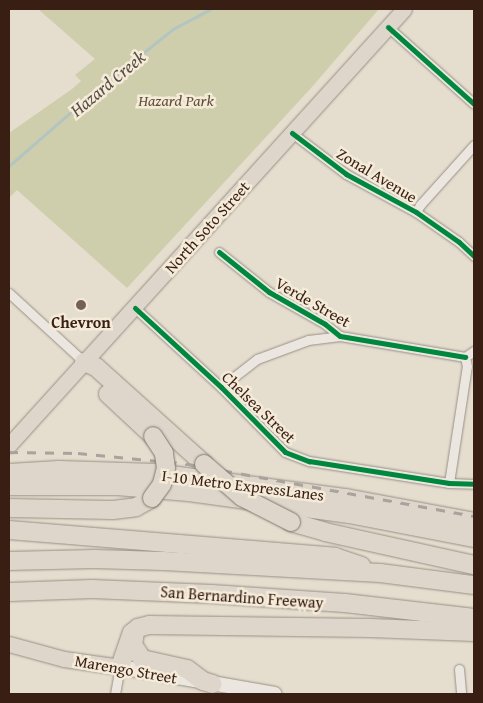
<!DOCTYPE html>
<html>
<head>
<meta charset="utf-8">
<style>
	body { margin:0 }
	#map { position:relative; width:483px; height:703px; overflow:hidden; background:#e5ddce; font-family:"Gentium Book Plus",serif }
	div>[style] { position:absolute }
	.green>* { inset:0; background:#cecead }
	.stream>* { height:2.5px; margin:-1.25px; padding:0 1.25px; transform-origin:1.25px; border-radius:1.25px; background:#b2c5c0 }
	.roads { filter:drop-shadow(0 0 1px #989086) drop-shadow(0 0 1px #989086) }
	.street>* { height:9px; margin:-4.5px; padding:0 4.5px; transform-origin:4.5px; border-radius:4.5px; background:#ebe6df }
	.secondary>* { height:14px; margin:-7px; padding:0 7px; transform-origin:7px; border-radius:7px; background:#ebe6df }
	.primary>* { height:15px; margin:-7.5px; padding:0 7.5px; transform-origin:7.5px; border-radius:7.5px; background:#ded6ca }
	.highway>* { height:18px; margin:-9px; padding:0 9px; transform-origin:9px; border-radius:9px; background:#ded6ca }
	.rail>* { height:2.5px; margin-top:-1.25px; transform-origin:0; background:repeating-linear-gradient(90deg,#aaa39d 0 9px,transparent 0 18px) }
	.bridges { filter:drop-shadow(0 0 1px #7f776e) drop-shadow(0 0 1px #7f776e) }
	.highway-bridge>* { height:18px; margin:-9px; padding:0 9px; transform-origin:9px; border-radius:9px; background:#ded6ca }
	.cycleway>* { height:5px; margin:-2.5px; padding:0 2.5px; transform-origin:2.5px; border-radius:2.5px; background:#00873e }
	.dots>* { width:14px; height:14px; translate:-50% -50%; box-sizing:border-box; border:2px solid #f5ebd9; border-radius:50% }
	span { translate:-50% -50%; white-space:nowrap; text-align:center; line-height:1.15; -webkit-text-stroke:5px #f5ebd9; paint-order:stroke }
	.park-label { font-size:16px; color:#604f39; font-style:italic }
	.street-label { font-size:16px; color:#381e13 }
	.poi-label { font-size:16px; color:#381e13; font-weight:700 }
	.water-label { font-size:18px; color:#564d45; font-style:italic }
	.frame { position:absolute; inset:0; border:10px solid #381e13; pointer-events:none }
</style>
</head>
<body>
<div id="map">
	<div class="green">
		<div style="clip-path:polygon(38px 9px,379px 9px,312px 87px,127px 288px,17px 190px,9px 198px,9px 133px,72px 89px,81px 81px,75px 75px,95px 59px)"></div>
	</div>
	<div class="stream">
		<div style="left:9px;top:166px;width:94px;rotate:-41.1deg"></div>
		<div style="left:80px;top:104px;width:119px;rotate:-38.9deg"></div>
		<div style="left:173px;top:29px;width:43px;rotate:-27.8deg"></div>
	</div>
	<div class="roads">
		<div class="street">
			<div style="left:388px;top:27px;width:115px;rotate:41.8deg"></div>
			<div style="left:292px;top:133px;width:68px;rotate:37.2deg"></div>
			<div style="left:346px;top:174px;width:80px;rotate:28.5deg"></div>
			<div style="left:416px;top:212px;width:52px;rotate:34.9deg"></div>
			<div style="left:459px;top:242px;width:21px;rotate:43deg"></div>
			<div style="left:416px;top:212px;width:8px;rotate:-60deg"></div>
			<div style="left:420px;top:205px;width:81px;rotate:-48deg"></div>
			<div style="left:219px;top:252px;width:64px;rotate:38.7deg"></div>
			<div style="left:269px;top:292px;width:64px;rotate:29.7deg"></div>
			<div style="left:325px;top:324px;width:19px;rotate:39deg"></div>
			<div style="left:340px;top:336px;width:127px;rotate:9.5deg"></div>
			<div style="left:9px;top:293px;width:102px;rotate:42.6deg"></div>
			<div style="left:135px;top:308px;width:117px;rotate:42.6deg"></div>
			<div style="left:221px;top:387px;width:91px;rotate:45.4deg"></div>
			<div style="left:285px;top:452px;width:26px;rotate:21deg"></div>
			<div style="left:309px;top:461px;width:142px;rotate:8.9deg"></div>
			<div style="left:449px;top:483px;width:25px;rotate:2deg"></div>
			<div style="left:221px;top:387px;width:46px;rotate:-37.9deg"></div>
			<div style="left:257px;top:359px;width:54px;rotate:-20.4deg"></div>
			<div style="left:308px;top:340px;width:32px;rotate:-7deg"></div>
			<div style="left:449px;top:483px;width:118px;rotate:-81.3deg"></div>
			<div style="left:467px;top:366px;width:9px;rotate:-103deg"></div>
			<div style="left:465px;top:357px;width:11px;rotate:-34deg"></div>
			<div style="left:459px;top:669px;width:25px;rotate:85deg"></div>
			<div style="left:115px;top:694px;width:27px;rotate:-80deg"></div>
		</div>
		<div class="secondary">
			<div style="left:120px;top:667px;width:157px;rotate:9.9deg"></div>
		</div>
		<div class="primary">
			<div style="left:9px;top:445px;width:588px;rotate:-47.82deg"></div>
			<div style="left:9px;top:644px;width:57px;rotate:15.3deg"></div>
			<div style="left:64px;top:659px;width:57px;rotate:8.1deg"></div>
		</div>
		<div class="highway">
			<div style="left:84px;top:362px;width:13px;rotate:23deg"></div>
			<div style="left:96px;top:367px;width:145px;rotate:41.9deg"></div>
			<div style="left:108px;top:394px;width:62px;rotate:43deg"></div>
			<div style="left:9px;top:473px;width:50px;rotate:-3.4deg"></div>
			<div style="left:59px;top:470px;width:97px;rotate:1.8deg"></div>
			<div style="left:156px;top:473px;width:192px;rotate:7.5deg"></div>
			<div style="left:346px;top:498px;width:130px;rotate:10.6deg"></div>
			<div style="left:9px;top:486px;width:108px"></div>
			<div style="left:117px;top:486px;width:72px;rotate:4.8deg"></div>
			<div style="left:189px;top:492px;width:162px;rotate:7.8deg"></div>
			<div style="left:349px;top:514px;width:127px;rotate:10.9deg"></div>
			<div style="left:9px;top:508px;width:104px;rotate:1.1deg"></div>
			<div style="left:113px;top:510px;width:23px;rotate:-7deg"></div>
			<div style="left:136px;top:507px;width:18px;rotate:-29deg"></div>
			<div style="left:291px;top:522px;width:35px;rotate:16deg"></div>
			<div style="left:325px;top:532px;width:153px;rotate:12.5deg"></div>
			<div style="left:9px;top:530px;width:327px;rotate:4.7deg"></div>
			<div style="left:335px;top:557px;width:28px;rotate:19deg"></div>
			<div style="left:9px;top:561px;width:85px;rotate:-1.3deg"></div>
			<div style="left:94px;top:559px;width:70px;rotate:1.6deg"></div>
			<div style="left:164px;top:561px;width:216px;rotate:3.2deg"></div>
			<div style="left:380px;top:573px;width:95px;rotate:7.3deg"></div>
			<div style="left:9px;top:592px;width:83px;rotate:-2.1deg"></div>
			<div style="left:92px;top:589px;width:120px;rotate:2.4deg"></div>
			<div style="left:212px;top:594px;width:133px;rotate:3.9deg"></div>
			<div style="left:345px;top:603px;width:130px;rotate:6.6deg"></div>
			<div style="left:135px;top:632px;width:13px;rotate:99deg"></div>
			<div style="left:133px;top:645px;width:17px;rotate:57deg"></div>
			<div style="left:142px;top:659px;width:46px;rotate:12.5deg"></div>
			<div style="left:187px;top:669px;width:20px;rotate:37deg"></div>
			<div style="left:203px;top:681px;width:10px;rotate:17deg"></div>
			<div style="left:120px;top:667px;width:36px;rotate:-71deg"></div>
			<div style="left:132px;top:633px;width:8px;rotate:-40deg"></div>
			<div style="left:138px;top:628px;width:11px;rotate:-15deg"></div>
			<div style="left:149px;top:625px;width:221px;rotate:0.8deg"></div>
			<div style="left:370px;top:628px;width:104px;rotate:2.2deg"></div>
		</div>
	</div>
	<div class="rail">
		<div style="left:9px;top:452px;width:69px;rotate:0.8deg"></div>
		<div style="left:78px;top:453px;width:111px;rotate:5.7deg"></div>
		<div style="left:188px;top:464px;width:291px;rotate:10.3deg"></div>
	</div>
	<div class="bridges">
		<div class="highway-bridge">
			<div style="left:204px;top:464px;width:50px;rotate:41deg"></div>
			<div style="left:242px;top:497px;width:55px;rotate:27deg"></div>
			<div style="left:152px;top:498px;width:17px;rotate:-54deg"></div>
			<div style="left:162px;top:484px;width:16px;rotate:-76deg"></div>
			<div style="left:166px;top:468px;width:15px;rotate:-98deg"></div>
			<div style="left:164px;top:453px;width:20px;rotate:-123deg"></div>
		</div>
	</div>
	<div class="cycleway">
		<div style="left:388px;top:27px;width:115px;rotate:41.8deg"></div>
		<div style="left:292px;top:133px;width:68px;rotate:37.2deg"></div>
		<div style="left:346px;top:174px;width:80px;rotate:28.5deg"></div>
		<div style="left:416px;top:212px;width:52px;rotate:34.9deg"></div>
		<div style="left:459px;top:242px;width:21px;rotate:43deg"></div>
		<div style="left:219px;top:252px;width:64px;rotate:38.7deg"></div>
		<div style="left:269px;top:292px;width:64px;rotate:29.7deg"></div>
		<div style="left:325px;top:324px;width:19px;rotate:39deg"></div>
		<div style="left:340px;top:336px;width:127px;rotate:9.5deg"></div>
		<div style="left:135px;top:308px;width:117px;rotate:42.6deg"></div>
		<div style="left:221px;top:387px;width:91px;rotate:45.4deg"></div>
		<div style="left:285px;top:452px;width:26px;rotate:21deg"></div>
		<div style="left:309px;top:461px;width:142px;rotate:8.9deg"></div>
		<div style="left:449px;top:483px;width:25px;rotate:2deg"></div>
	</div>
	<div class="dots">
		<div style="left:81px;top:305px;background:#756154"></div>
	</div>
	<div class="park-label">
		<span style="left:176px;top:100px">Hazard Park</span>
	</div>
	<div class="street-label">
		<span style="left:377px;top:175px;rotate:31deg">Zonal Avenue</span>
		<span style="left:207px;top:227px;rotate:-48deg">North Soto Street</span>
		<span style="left:313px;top:302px;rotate:30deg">Verde Street</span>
		<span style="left:259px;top:407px;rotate:44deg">Chelsea Street</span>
		<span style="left:243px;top:485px;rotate:7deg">I-10 Metro ExpressLanes</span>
		<span style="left:242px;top:597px;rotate:4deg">San Bernardino Freeway</span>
		<span style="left:126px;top:669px;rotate:10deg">Marengo Street</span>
	</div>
	<div class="poi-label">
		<span style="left:81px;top:322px">Chevron</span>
	</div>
	<div class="water-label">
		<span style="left:108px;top:84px;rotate:-40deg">Hazard Creek</span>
	</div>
	<div class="frame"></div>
</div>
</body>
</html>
